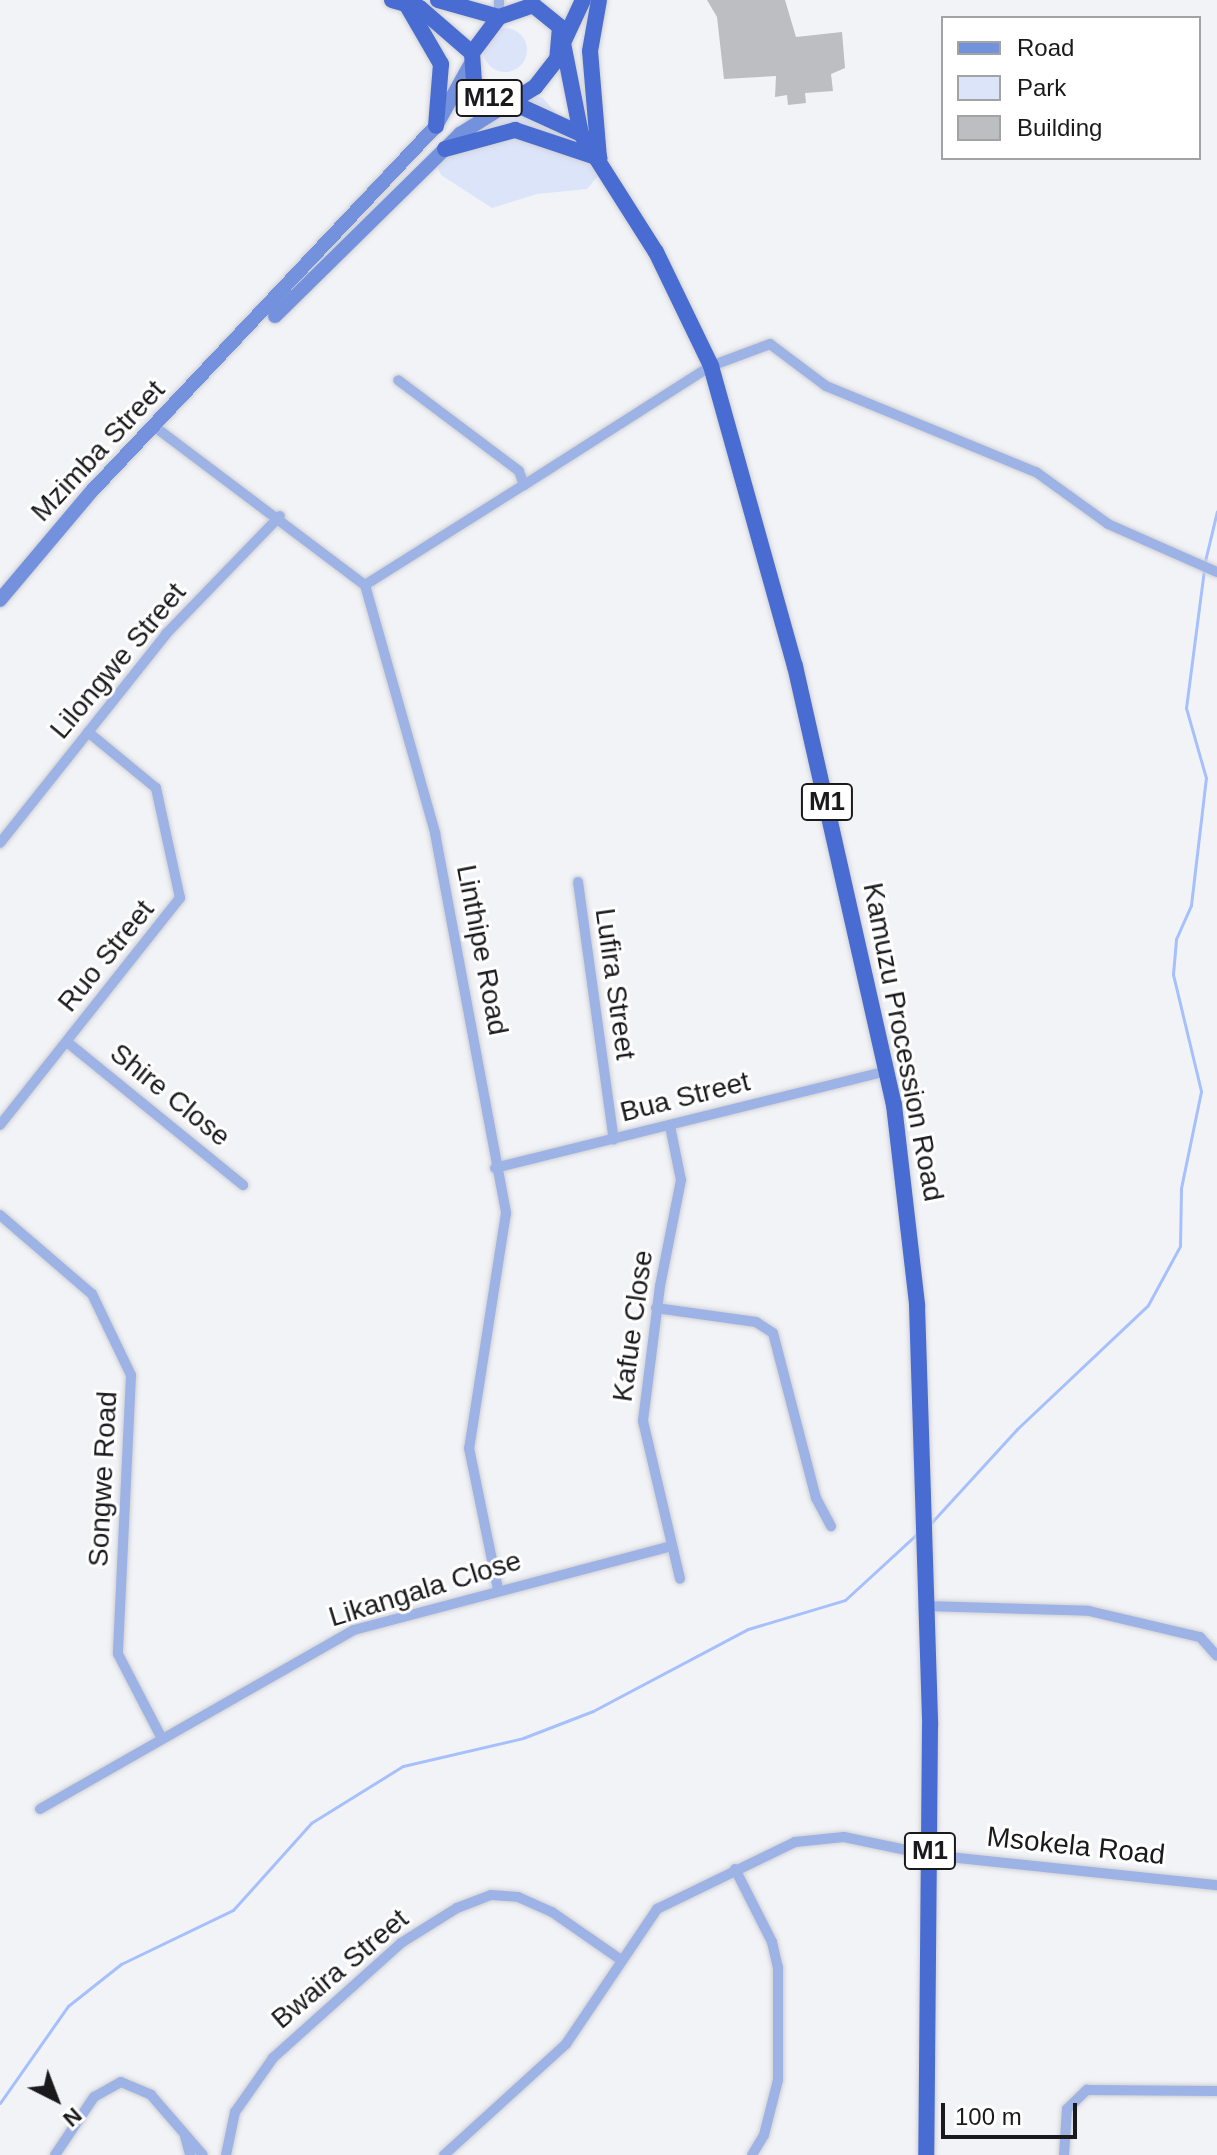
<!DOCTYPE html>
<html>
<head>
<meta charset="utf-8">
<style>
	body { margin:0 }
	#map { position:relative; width:1217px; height:2155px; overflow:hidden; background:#f2f3f7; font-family:Arial,sans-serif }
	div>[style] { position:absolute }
	.green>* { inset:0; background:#dbe4f9 }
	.round { border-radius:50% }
	.stream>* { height:3px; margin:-1.5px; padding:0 1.5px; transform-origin:1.5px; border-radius:1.5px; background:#a6c0fd }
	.building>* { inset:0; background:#bcbec1 }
	.roads { filter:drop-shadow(0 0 2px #cfd0d4) drop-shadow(0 0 2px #cfd0d4) }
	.minor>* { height:10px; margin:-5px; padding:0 5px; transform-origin:5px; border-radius:5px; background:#9db3e6 }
	.secondary>* { height:14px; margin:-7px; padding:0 7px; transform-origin:7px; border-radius:7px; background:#7391dd }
	.trunk>* { height:16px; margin:-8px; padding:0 8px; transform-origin:8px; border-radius:8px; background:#496cd2 }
	span { translate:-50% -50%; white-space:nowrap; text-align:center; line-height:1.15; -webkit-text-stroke:6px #fff; paint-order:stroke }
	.shield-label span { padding:2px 6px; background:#fff; border:2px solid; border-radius:6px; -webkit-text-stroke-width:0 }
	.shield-label { font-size:26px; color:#1a1a1c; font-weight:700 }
	.street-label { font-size:28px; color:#1a1a1c }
	.legend { position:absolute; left:941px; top:16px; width:260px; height:144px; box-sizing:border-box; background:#fff; border:2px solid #a3a3a4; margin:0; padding:10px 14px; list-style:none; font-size:24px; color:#1a1a1c }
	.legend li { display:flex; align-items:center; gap:16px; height:40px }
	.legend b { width:40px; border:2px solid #a3a3a4 }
	.north { position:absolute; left:16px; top:2059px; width:80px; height:80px; -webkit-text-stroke:6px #fff; paint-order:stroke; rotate:138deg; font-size:22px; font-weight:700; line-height:32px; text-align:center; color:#1a1a1c }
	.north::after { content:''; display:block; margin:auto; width:28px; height:36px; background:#1a1a1c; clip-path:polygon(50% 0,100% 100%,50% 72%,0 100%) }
	.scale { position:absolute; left:941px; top:2103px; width:136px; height:36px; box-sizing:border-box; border:4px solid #1a1a1c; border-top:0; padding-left:10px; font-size:24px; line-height:28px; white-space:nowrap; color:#1a1a1c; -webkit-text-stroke:6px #fff; paint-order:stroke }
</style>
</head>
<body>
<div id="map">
	<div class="green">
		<div class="round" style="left:483px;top:28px;width:44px;height:44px"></div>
		<div style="clip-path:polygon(515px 91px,543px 98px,570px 129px,598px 176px,587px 189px,537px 194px,492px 208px,441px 175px,432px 157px,451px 134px,490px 98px)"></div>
	</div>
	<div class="stream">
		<div style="left:1205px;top:561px;width:51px;rotate:-76.5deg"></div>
		<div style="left:931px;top:1523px;width:127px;rotate:-47.5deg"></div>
		<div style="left:1017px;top:1429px;width:180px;rotate:-43.4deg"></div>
		<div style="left:1148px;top:1305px;width:67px;rotate:-61.5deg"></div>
		<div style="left:1180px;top:1246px;width:58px;rotate:-89deg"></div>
		<div style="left:1181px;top:1188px;width:99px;rotate:-78.3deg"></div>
		<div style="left:1201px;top:1091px;width:120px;rotate:-103.5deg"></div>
		<div style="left:1173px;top:974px;width:35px;rotate:-85deg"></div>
		<div style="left:1176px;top:939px;width:37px;rotate:-66deg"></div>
		<div style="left:1191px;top:905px;width:128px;rotate:-83.3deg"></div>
		<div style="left:1206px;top:778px;width:73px;rotate:-105.9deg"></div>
		<div style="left:1186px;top:708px;width:139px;rotate:-82.6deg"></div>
		<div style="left:0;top:2103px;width:118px;rotate:-55deg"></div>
		<div style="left:68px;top:2006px;width:68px;rotate:-38.4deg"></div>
		<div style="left:121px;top:1964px;width:124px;rotate:-25.7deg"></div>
		<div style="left:233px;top:1910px;width:117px;rotate:-48.1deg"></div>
		<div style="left:311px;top:1823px;width:108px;rotate:-31.8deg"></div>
		<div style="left:403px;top:1766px;width:123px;rotate:-13.1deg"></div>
		<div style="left:523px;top:1738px;width:75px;rotate:-21.1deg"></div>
		<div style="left:593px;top:1711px;width:175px;rotate:-27.9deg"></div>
		<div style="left:748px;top:1629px;width:101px;rotate:-16.6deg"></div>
		<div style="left:845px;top:1600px;width:100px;rotate:-42.6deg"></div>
	</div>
	<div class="building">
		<div style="clip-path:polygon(707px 0,785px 0,796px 37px,842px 32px,845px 68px,831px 74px,833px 91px,805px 93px,806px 103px,788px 105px,787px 95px,775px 97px,776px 76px,724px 79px,717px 17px)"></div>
	</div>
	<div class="roads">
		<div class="minor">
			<div style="left:499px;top:17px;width:17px;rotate:-90deg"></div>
			<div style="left:155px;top:427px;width:263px;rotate:37deg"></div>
			<div style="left:365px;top:585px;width:258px;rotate:74.2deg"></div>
			<div style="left:435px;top:833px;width:387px;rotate:79.4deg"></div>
			<div style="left:506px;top:1213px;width:238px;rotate:98.9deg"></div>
			<div style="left:469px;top:1448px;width:144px;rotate:78.4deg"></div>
			<div style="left:524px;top:485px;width:222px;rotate:-32.5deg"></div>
			<div style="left:711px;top:366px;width:63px;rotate:-20.4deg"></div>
			<div style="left:770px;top:344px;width:70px;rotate:36.9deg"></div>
			<div style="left:826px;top:386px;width:227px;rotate:22.3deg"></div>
			<div style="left:1036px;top:472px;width:89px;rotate:35.8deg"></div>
			<div style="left:1108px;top:524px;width:119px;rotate:23.8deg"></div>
			<div style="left:365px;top:585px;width:188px;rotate:-32.2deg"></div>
			<div style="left:524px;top:485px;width:15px;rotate:-110deg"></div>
			<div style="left:519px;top:471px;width:151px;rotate:-143.1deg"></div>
			<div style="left:0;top:843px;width:267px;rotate:-51.5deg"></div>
			<div style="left:166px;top:634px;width:164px;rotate:-46deg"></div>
			<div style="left:578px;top:882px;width:260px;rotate:82.1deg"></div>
			<div style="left:67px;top:1042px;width:227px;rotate:39.1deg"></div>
			<div style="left:0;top:1125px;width:290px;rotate:-51.6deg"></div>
			<div style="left:180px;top:898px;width:113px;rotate:-102.3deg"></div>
			<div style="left:156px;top:788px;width:88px;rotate:-140.5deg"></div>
			<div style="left:670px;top:1126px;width:55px;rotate:78.5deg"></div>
			<div style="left:681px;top:1180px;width:108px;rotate:101.2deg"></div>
			<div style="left:660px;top:1286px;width:136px;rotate:97.2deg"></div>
			<div style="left:643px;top:1421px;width:162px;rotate:76.8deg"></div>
			<div style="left:495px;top:1168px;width:403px;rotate:-13.9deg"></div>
			<div style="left:0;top:1215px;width:121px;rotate:40.7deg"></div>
			<div style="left:92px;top:1294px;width:90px;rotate:64.3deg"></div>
			<div style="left:131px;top:1375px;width:279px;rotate:92.7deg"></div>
			<div style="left:118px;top:1654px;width:93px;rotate:62.6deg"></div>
			<div style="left:656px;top:1308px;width:101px;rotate:8deg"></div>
			<div style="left:756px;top:1322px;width:20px;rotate:33deg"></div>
			<div style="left:773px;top:1333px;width:171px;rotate:75.4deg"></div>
			<div style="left:816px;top:1498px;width:32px;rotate:62deg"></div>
			<div style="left:925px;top:1606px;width:164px;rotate:1.7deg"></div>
			<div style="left:1089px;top:1611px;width:114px;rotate:13.2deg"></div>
			<div style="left:1200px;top:1637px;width:25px;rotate:48deg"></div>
			<div style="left:40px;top:1809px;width:361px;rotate:-29.7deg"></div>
			<div style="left:354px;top:1630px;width:329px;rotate:-14.8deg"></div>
			<div style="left:735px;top:1869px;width:82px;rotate:63.1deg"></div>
			<div style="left:772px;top:1942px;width:26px;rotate:77deg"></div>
			<div style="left:778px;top:1967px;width:113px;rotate:90deg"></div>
			<div style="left:778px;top:2080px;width:57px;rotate:104.3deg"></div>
			<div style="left:764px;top:2135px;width:23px;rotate:121deg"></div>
			<div style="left:185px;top:2136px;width:20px;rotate:75deg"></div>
			<div style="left:55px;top:2155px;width:70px;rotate:-56.1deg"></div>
			<div style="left:94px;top:2097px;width:31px;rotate:-29deg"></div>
			<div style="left:121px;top:2082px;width:33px;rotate:23deg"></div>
			<div style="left:151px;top:2095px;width:79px;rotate:49.1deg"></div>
			<div style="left:226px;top:2155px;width:44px;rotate:-78.2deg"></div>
			<div style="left:235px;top:2112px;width:66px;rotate:-54.9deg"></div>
			<div style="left:273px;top:2058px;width:172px;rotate:-41.9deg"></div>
			<div style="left:401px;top:1943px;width:66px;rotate:-32deg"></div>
			<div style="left:457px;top:1908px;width:36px;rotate:-21deg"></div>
			<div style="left:491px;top:1895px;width:27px;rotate:4deg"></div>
			<div style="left:518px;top:1897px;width:37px;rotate:24deg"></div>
			<div style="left:552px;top:1912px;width:84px;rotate:34.8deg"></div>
			<div style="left:444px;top:2155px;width:165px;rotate:-42.3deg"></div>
			<div style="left:566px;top:2044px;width:163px;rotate:-56deg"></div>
			<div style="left:657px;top:1909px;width:153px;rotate:-25.9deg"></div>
			<div style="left:795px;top:1842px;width:49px;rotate:-5.8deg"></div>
			<div style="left:844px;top:1837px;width:88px;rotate:11.8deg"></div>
			<div style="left:930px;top:1855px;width:289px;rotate:6deg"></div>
			<div style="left:1064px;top:2155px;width:46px;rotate:-86.3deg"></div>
			<div style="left:1067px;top:2109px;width:28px;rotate:-44deg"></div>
			<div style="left:1087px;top:2090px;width:130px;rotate:0.4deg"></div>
		</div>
		<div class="secondary">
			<div style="left:275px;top:316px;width:260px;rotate:-44.5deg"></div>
			<div style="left:460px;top:134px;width:60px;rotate:-32.1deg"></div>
			<div style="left:0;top:600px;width:141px;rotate:-49.9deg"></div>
			<div style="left:91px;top:492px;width:503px;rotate:-46.69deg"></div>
			<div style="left:436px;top:126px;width:70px;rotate:-60.9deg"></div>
		</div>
		<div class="trunk">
			<div style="left:392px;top:0;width:29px;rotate:16deg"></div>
			<div style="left:420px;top:8px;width:69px;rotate:40.9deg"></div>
			<div style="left:438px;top:0;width:63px;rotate:15.6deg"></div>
			<div style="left:405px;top:2px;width:72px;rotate:59.9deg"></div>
			<div style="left:441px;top:64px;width:62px;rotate:94.6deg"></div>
			<div style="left:533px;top:5px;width:35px;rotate:39deg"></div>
			<div style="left:560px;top:27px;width:32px;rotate:95deg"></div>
			<div style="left:557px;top:59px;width:36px;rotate:128deg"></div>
			<div style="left:535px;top:87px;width:28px;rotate:148deg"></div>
			<div style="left:511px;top:102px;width:24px;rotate:-171deg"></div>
			<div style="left:487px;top:98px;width:21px;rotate:-129deg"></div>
			<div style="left:474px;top:82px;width:29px;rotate:-94deg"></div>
			<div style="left:472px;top:53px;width:45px;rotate:-53.1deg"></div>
			<div style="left:499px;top:17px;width:36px;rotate:-19deg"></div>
			<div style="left:511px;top:102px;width:77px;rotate:24.6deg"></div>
			<div style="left:581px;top:134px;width:140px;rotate:57.6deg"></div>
			<div style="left:656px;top:252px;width:127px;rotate:64.2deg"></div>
			<div style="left:711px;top:366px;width:312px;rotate:74.4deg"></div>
			<div style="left:795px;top:666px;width:450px;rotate:77.3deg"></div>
			<div style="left:894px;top:1105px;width:201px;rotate:83.4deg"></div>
			<div style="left:917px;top:1305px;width:421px;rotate:88.2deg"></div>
			<div style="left:930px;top:1726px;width:429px;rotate:90.5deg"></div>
			<div style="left:581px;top:134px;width:93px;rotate:-101.2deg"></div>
			<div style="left:563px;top:43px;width:47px;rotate:-65.1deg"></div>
			<div style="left:445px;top:149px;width:73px;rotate:-15.2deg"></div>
			<div style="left:515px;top:130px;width:89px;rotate:18.4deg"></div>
			<div style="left:599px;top:158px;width:107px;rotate:-94.8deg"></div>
			<div style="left:590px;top:51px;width:52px;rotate:-80deg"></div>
		</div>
	</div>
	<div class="shield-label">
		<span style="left:489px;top:98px">M12</span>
		<span style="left:827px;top:802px">M1</span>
		<span style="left:930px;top:1851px">M1</span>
	</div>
	<div class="street-label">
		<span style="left:98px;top:451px;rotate:-47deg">Mzimba Street</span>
		<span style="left:118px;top:661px;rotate:-50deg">Lilongwe Street</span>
		<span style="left:482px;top:950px;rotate:79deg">Linthipe Road</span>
		<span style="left:106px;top:956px;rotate:-51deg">Ruo Street</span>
		<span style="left:615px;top:984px;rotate:82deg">Lufira Street</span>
		<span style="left:903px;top:1042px;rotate:79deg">Kamuzu Procession Road</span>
		<span style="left:170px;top:1095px;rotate:39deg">Shire Close</span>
		<span style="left:685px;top:1097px;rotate:-14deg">Bua Street</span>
		<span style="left:633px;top:1326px;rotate:-82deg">Kafue Close</span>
		<span style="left:103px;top:1479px;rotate:-87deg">Songwe Road</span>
		<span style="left:425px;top:1589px;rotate:-17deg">Likangala Close</span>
		<span style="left:1076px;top:1846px;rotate:6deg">Msokela Road</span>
		<span style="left:340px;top:1969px;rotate:-40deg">Bwaira Street</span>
	</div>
	<ul class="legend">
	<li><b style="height:10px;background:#7391dd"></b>Road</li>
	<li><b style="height:22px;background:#dbe4f9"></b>Park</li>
	<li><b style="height:22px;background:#bcbec1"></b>Building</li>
	</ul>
	<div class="north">N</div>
	<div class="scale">100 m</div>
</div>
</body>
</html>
